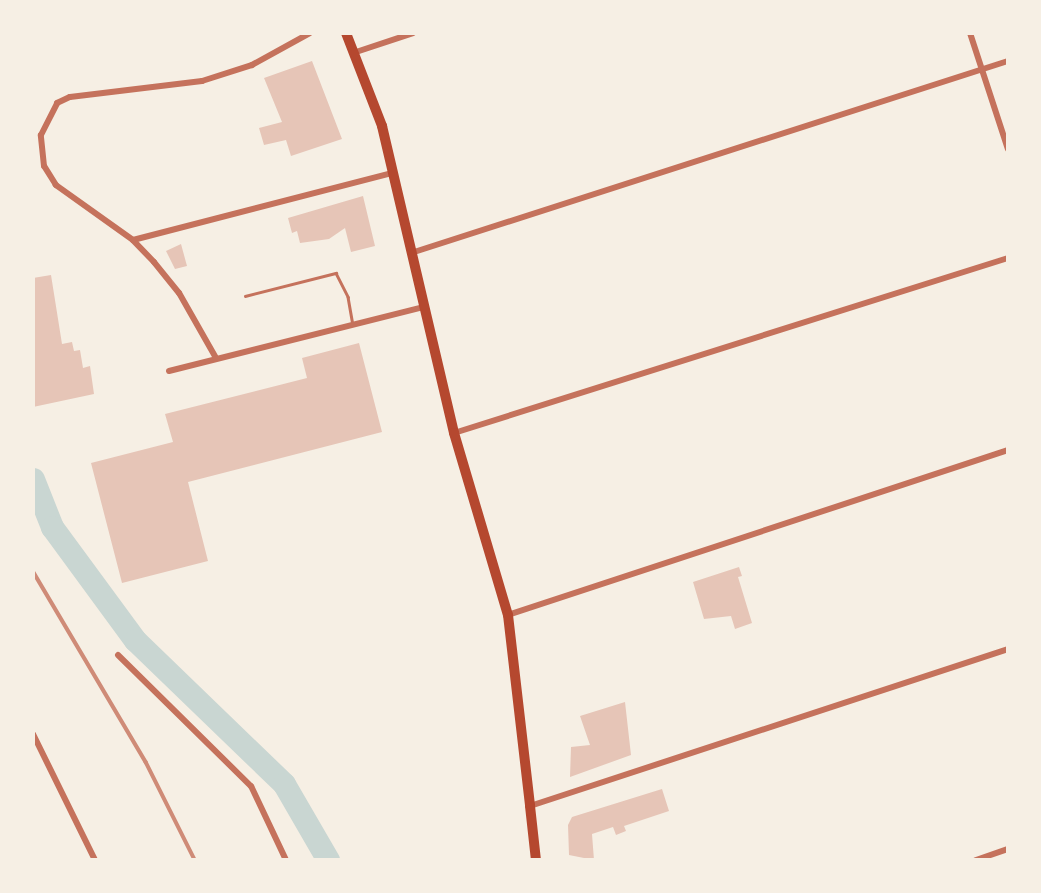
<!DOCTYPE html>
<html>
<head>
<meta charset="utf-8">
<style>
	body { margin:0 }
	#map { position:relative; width:1041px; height:893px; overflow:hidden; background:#f6efe4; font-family:Inter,sans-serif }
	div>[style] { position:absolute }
	.river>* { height:23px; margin:-11.5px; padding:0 11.5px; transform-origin:11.5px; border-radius:11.5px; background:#c9d6d2 }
	.building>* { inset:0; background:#e6c5b7 }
	.service>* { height:2.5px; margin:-1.25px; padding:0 1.25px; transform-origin:1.25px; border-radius:1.25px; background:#c5725c }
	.minor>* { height:6px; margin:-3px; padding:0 3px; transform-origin:3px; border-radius:3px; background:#c5725c }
	.primary>* { height:10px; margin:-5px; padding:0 5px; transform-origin:5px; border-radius:5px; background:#b5482f }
	.trunk>* { height:10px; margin:-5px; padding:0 5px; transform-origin:5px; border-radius:5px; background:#b5482f }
	.rail>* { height:3.5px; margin:-1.75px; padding:0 1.75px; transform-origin:1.75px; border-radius:1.75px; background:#cf8b77 }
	span { translate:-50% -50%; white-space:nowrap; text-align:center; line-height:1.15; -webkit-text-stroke:6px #f6efe4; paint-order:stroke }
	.frame { position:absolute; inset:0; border:35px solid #f6efe4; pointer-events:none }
</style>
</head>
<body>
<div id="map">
	<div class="river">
		<div style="left:33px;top:479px;width:52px;rotate:68.4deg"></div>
		<div style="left:52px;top:527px;width:140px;rotate:53.7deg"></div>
		<div style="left:135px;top:640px;width:207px;rotate:44deg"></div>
		<div style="left:284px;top:784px;width:88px;rotate:59.9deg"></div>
	</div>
	<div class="building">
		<div style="clip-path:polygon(312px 61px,342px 139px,291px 156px,286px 140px,264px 145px,259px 128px,282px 122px,264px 78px)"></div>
		<div style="clip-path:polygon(363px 196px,375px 246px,351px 252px,345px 228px,329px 239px,300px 243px,297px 231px,292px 233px,288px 218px)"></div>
		<div style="clip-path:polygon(181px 244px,187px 266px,175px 269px,166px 251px)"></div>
		<div style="clip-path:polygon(51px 275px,62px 344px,72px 342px,74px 351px,80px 350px,83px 368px,90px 366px,94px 394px,33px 407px,33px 278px)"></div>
		<div style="clip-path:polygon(359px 343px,382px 432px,188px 482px,208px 561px,122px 583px,91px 463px,173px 442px,165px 414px,307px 378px,302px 358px)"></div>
		<div style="clip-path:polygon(739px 567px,742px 576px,738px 577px,752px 623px,735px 629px,731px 616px,704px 619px,693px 582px)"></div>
		<div style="clip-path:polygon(625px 702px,631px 755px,570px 777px,571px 747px,590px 745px,580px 716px)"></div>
		<div style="clip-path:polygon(662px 789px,669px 811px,624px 826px,626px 831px,616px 835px,613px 827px,592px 834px,594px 860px,569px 855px,568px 825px,572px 817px)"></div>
	</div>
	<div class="service">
		<div style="left:245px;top:296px;width:94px;rotate:-14.2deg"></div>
		<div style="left:336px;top:273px;width:27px;rotate:63deg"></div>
		<div style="left:348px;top:297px;width:27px;rotate:80deg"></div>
	</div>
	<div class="minor">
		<div style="left:970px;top:33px;width:122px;rotate:71.9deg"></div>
		<div style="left:356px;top:52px;width:60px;rotate:-18.4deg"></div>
		<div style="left:133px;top:240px;width:268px;rotate:-14.5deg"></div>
		<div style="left:411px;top:253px;width:627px;rotate:-17.83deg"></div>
		<div style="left:216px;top:358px;width:75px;rotate:-119.6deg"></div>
		<div style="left:179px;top:293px;width:40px;rotate:-129deg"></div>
		<div style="left:154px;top:262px;width:30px;rotate:-134deg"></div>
		<div style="left:133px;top:240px;width:95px;rotate:-144.5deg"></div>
		<div style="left:56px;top:185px;width:22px;rotate:-122deg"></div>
		<div style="left:44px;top:166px;width:31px;rotate:-96deg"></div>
		<div style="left:41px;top:135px;width:36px;rotate:-63deg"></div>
		<div style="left:57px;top:103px;width:14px;rotate:-25deg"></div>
		<div style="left:70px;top:97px;width:133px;rotate:-6.9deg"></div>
		<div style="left:202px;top:81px;width:52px;rotate:-17.7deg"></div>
		<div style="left:252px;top:65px;width:66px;rotate:-28.9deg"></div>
		<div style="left:169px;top:371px;width:262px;rotate:-14.1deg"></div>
		<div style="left:454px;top:433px;width:581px;rotate:-17.53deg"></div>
		<div style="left:508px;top:615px;width:527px;rotate:-18.26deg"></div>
		<div style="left:118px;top:655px;width:187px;rotate:44.6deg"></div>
		<div style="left:251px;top:786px;width:82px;rotate:64.7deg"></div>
		<div style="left:33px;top:734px;width:140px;rotate:63.8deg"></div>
		<div style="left:530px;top:806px;width:503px;rotate:-18.18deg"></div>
		<div style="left:976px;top:860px;width:34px;rotate:-19deg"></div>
	</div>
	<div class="primary">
		<div style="left:530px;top:806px;width:54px;rotate:83.7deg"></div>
	</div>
	<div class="trunk">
		<div style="left:346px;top:33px;width:100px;rotate:68.8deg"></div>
		<div style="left:382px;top:126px;width:315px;rotate:76.8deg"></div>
		<div style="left:454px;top:433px;width:190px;rotate:73.5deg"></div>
		<div style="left:508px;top:615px;width:192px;rotate:83.4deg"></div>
	</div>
	<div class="rail">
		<div style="left:33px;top:571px;width:222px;rotate:59.4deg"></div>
		<div style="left:146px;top:762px;width:110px;rotate:63.4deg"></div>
	</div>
	<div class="frame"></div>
</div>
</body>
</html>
